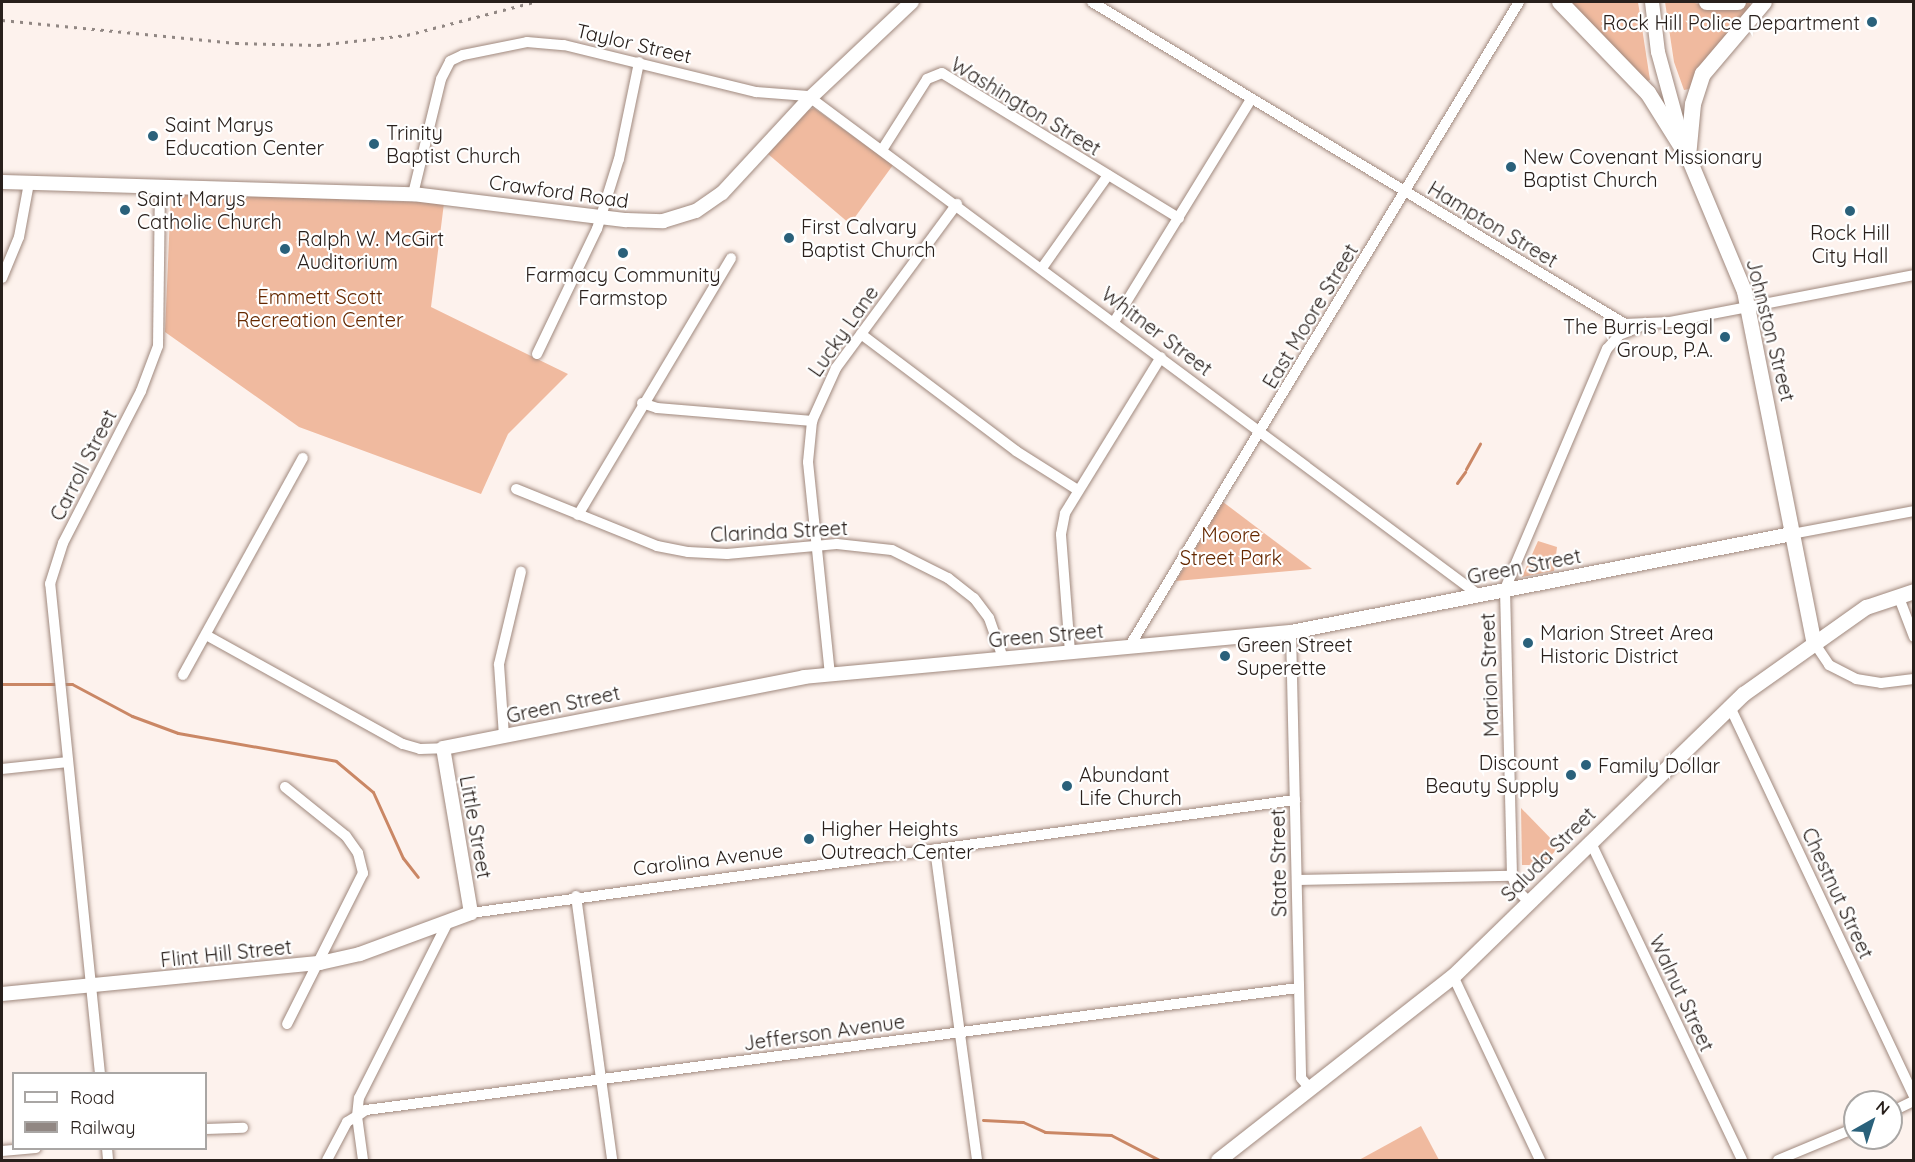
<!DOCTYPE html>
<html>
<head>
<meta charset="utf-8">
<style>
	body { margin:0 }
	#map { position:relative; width:1915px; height:1162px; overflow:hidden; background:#fdf2ed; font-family:Quicksand,sans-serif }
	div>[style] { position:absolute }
	.green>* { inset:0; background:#f0ba9f }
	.stream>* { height:3px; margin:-1.5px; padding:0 1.5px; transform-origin:1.5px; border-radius:1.5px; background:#ca8765 }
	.roads { filter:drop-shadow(0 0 2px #a0897e) drop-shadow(0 0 2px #a0897e) }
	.minor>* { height:10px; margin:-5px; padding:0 5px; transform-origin:5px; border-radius:5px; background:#fff }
	.tertiary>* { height:14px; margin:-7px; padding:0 7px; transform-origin:7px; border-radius:7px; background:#fff }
	.secondary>* { height:15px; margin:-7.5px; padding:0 7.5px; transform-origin:7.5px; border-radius:7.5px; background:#fff }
	.primary>* { height:16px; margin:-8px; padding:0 8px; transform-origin:8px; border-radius:8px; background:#fff }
	.rail>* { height:3px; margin-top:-1.5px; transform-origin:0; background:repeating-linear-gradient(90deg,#918783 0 3px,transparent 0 9px) }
	.dots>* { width:16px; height:16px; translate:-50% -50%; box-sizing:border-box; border:3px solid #fff; border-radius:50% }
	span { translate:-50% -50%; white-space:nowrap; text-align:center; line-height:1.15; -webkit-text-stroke:4.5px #fff; paint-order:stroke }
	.poi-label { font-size:20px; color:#29201c }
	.right { translate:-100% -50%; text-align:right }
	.left { translate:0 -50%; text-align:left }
	.street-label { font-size:20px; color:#29201c }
	.park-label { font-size:20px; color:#652800 }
	.frame { position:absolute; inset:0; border:3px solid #29201c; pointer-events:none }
	.legend { position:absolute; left:12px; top:1072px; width:195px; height:78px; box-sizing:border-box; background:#fff; border:2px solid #a9a6a4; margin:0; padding:8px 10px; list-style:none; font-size:18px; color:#29201c }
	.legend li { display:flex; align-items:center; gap:12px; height:30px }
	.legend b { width:30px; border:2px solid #a9a6a4 }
	.north { position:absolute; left:1843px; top:1090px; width:60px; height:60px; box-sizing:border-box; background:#fff; border:2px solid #a9a6a4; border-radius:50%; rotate:39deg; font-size:16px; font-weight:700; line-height:24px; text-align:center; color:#29201c }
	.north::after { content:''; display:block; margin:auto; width:21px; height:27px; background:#2a617b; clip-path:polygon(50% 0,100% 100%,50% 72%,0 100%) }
</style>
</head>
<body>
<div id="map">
	<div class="green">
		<div style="clip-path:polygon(1566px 2px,1638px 2px,1650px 80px,1644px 82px)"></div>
		<div style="clip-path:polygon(1665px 2px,1691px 2px,1711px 7px,1749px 2px,1752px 7px,1690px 89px,1684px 90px,1674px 62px)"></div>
		<div style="clip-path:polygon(814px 108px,893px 165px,850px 224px,768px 154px,806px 111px)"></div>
		<div style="clip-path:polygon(171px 193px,444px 203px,431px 307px,568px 374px,508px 434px,481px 494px,299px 427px,165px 332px)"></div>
		<div style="clip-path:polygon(1223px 502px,1312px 569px,1176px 581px)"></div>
		<div style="clip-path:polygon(1538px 541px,1557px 547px,1554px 571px,1522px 577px)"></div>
		<div style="clip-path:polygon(1521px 808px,1559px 847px,1542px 865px,1522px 865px)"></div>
		<div style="clip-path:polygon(1421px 1126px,1439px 1160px,1359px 1160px)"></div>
	</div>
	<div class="stream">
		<div style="left:1466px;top:469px;width:29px;rotate:-61deg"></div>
		<div style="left:1457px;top:483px;width:14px;rotate:-54deg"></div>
		<div style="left:2px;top:684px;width:70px"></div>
		<div style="left:72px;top:684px;width:68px;rotate:28.1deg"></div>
		<div style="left:132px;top:716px;width:49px;rotate:20.3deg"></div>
		<div style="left:178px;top:733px;width:160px;rotate:10deg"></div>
		<div style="left:336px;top:761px;width:48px;rotate:40deg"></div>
		<div style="left:373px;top:792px;width:72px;rotate:65.6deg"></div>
		<div style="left:403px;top:858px;width:24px;rotate:52deg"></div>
		<div style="left:983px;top:1120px;width:40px;rotate:2.9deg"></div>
		<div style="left:1023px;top:1122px;width:24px;rotate:24deg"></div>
		<div style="left:1045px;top:1132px;width:66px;rotate:2.6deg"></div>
		<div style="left:1111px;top:1135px;width:54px;rotate:27.5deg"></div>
	</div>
	<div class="roads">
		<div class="minor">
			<div style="left:1092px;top:2px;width:623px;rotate:31.14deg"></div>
			<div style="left:1625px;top:324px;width:45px;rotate:-2.5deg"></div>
			<div style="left:1670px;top:322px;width:248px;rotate:-10.9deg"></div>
			<div style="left:882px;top:150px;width:84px;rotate:-57.6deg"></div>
			<div style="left:927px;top:79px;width:16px;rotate:-22deg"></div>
			<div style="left:942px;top:73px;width:278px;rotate:31.5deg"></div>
			<div style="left:413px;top:194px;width:118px;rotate:-76.3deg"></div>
			<div style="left:441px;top:79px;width:20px;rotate:-63deg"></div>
			<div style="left:450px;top:61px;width:14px;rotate:-25deg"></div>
			<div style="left:463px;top:55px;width:65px;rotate:-11.5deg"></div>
			<div style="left:527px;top:42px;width:37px;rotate:5deg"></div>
			<div style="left:564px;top:45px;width:198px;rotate:13.8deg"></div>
			<div style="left:756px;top:92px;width:52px;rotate:4.4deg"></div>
			<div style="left:808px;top:96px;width:836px;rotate:36.64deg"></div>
			<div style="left:1042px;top:268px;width:114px;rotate:-54.6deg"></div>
			<div style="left:2px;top:278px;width:44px;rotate:-67.5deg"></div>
			<div style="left:19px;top:237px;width:55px;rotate:-79.5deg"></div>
			<div style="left:1114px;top:322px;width:262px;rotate:-58.4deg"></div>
			<div style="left:861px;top:334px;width:194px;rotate:37deg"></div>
			<div style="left:1016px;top:451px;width:73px;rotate:32.2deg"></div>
			<div style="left:537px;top:354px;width:139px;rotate:-64.4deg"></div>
			<div style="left:597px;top:229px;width:73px;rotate:-72.6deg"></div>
			<div style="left:619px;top:159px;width:99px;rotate:-78.3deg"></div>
			<div style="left:642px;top:403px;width:16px;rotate:18deg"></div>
			<div style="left:657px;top:408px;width:156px;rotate:4.8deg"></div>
			<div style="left:516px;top:489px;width:152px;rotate:22deg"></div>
			<div style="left:657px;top:546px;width:32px;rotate:11deg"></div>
			<div style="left:688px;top:552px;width:39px;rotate:3deg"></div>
			<div style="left:727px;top:554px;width:110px;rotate:-5.2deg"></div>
			<div style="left:837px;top:544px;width:55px;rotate:6.2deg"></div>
			<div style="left:892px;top:550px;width:63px;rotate:26.6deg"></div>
			<div style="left:948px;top:578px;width:33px;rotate:38deg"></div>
			<div style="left:974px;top:598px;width:25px;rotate:53deg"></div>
			<div style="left:989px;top:618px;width:42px;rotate:70.7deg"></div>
			<div style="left:578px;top:515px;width:299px;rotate:-59.2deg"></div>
			<div style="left:1792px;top:534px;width:124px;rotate:-10.7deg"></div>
			<div style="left:1898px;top:595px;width:45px;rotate:69.1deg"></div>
			<div style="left:1291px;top:632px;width:446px;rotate:88.7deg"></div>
			<div style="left:1301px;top:1078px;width:16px;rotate:50deg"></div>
			<div style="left:206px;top:635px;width:225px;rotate:29deg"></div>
			<div style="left:403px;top:744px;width:18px;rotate:16deg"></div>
			<div style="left:420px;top:749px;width:23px;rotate:-2deg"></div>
			<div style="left:1813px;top:641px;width:29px;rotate:56deg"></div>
			<div style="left:1829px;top:665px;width:30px;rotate:27deg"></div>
			<div style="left:1856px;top:679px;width:25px;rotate:9deg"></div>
			<div style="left:1881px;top:683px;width:33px;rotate:-7deg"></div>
			<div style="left:1129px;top:647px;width:754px;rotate:-58.84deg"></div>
			<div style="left:1070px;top:652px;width:118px;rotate:-94.4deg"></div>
			<div style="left:1061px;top:534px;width:21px;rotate:-79deg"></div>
			<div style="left:1065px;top:513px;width:183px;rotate:-58.4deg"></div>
			<div style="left:183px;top:675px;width:248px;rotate:-61.1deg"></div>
			<div style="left:830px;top:675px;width:214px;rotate:-95.9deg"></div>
			<div style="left:808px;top:462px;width:41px;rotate:-84.4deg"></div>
			<div style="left:812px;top:421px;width:58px;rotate:-65.6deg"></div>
			<div style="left:836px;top:368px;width:204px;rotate:-53.6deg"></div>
			<div style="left:1730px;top:707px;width:430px;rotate:64.7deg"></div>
			<div style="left:504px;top:736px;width:72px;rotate:-94deg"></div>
			<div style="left:499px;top:664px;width:95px;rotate:-76.6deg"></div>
			<div style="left:2px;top:769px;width:66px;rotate:-6.1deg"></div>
			<div style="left:285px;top:787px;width:78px;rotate:38.8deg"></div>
			<div style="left:346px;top:836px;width:21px;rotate:55deg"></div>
			<div style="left:358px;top:853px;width:21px;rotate:76deg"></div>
			<div style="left:363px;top:873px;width:169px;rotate:116.7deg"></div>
			<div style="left:1590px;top:841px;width:353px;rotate:64.5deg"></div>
			<div style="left:935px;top:849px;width:314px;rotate:82.3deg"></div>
			<div style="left:1512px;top:876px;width:287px;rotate:-91.4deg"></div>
			<div style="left:1505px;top:589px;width:261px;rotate:-67deg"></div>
			<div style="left:1607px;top:349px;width:18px;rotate:-49deg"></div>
			<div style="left:1619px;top:335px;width:22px;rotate:-22deg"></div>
			<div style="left:1297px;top:880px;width:215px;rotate:-1.1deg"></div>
			<div style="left:1512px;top:876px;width:15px;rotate:70deg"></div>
			<div style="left:1517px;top:890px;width:17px;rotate:45deg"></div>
			<div style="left:576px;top:896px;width:266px;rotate:82.2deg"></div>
			<div style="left:471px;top:913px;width:832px;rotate:-7.81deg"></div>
			<div style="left:1453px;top:976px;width:204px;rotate:64.7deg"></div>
			<div style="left:100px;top:1074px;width:493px;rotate:-95.8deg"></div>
			<div style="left:50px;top:584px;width:43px;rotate:-72.4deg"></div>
			<div style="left:63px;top:543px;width:171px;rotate:-62.8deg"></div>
			<div style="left:141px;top:391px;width:48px;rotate:-69.3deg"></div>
			<div style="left:158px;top:346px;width:161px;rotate:-89.3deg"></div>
			<div style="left:1891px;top:1112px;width:25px;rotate:-26deg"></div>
			<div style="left:206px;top:1129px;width:37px;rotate:-2deg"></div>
			<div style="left:107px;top:1148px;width:12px;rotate:85deg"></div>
			<div style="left:2px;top:1151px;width:34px;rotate:-5deg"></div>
			<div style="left:327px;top:1160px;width:43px;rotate:-62.2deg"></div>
			<div style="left:347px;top:1122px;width:12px;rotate:-31deg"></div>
			<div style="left:357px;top:1116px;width:18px;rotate:-84deg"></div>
			<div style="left:359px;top:1098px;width:199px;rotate:-63.2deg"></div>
			<div style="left:363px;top:1160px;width:44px;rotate:-97.8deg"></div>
			<div style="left:357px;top:1116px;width:11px;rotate:-34deg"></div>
			<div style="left:366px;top:1110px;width:940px;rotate:-7.46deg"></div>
			<div style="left:1778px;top:1160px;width:83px;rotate:-22.6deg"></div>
		</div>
		<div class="tertiary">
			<div style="left:1652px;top:2px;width:50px;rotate:83.2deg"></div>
			<div style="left:1658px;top:52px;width:91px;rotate:74.7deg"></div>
			<div style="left:2px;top:182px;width:411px;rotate:1.7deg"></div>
			<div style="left:413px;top:194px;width:215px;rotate:7deg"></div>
			<div style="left:626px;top:220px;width:37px;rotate:2deg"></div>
			<div style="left:663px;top:221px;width:34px;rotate:-17deg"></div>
			<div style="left:696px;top:211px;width:32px;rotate:-35deg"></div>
			<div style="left:722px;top:193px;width:129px;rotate:-47.2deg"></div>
			<div style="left:810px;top:98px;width:140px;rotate:-43.3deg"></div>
			<div style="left:2px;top:994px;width:320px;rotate:-5.6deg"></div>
			<div style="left:320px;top:963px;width:41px;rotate:-12.7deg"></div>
			<div style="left:360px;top:954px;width:118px;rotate:-20.3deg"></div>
			<div style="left:471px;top:913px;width:167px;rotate:-99.6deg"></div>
			<div style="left:443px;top:748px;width:368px;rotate:-11.1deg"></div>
			<div style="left:804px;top:677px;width:489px;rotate:-5.3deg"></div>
			<div style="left:1291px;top:632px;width:510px;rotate:-11.07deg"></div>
		</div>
		<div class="secondary">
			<div style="left:1688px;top:157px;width:145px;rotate:67.3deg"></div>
			<div style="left:1744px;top:291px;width:357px;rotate:78.8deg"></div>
			<div style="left:1218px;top:1160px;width:298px;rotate:-38.1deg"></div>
			<div style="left:1453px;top:976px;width:405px;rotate:-44.2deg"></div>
			<div style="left:1743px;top:694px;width:151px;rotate:-35.3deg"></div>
			<div style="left:1866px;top:607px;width:51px;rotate:-18.4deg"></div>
		</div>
		<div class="primary">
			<div style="left:1560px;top:2px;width:127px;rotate:46deg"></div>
			<div style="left:1648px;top:93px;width:75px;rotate:58deg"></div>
			<div style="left:1707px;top:2px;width:31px"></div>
			<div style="left:1688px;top:157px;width:53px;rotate:-84.6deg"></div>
			<div style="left:1693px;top:104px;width:32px;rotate:-72deg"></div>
			<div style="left:1703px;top:74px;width:94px;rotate:-49.7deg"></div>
		</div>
	</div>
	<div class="rail">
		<div style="left:2px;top:20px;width:235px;rotate:5.6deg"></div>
		<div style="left:236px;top:43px;width:82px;rotate:1.4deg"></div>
		<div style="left:318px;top:45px;width:90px;rotate:-6.4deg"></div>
		<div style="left:407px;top:35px;width:131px;rotate:-14.6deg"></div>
	</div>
	<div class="dots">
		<div style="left:1872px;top:22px;background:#2a617b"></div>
		<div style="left:153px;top:136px;background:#2a617b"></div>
		<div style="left:374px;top:144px;background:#2a617b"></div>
		<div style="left:1511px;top:167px;background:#2a617b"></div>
		<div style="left:125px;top:210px;background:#2a617b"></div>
		<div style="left:1850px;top:211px;background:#2a617b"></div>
		<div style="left:789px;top:238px;background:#2a617b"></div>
		<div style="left:285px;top:249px;background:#2a617b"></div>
		<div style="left:623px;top:253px;background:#2a617b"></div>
		<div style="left:1725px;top:337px;background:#2a617b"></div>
		<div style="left:1528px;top:643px;background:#2a617b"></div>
		<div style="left:1225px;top:656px;background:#2a617b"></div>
		<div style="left:1586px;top:765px;background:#2a617b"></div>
		<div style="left:1571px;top:775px;background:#2a617b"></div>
		<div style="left:1067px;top:786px;background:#2a617b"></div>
		<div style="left:809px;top:839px;background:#2a617b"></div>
	</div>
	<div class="poi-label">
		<span class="right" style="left:1860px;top:22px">Rock Hill Police Department</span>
		<span class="left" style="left:165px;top:136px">Saint Marys<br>Education Center</span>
		<span class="left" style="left:386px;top:144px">Trinity<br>Baptist Church</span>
		<span class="left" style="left:1523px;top:168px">New Covenant Missionary<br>Baptist Church</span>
		<span class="left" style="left:137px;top:210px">Saint Marys<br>Catholic Church</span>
		<span class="left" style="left:801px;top:238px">First Calvary<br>Baptist Church</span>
		<span style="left:1850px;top:244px">Rock Hill<br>City Hall</span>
		<span class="left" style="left:297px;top:250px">Ralph W. McGirt<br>Auditorium</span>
		<span style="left:623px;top:286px">Farmacy Community<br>Farmstop</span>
		<span class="right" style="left:1713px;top:338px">The Burris Legal<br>Group, P.A.</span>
		<span class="left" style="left:1540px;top:644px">Marion Street Area<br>Historic District</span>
		<span class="left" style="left:1237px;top:656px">Green Street<br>Superette</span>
		<span class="right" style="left:1559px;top:774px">Discount<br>Beauty Supply</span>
		<span class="left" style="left:1598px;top:765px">Family Dollar</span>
		<span class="left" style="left:1079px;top:786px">Abundant<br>Life Church</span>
		<span class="left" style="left:821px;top:840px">Higher Heights<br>Outreach Center</span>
	</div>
	<div class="street-label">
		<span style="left:634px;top:43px;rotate:13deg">Taylor Street</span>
		<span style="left:1026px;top:106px;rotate:31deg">Washington Street</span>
		<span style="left:559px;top:191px;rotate:8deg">Crawford Road</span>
		<span style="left:1493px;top:224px;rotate:31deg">Hampton Street</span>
		<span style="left:1310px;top:316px;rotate:-59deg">East Moore Street</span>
		<span style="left:1771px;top:330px;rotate:76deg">Johnston Street</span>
		<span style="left:843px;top:331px;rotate:-55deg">Lucky Lane</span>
		<span style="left:1157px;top:331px;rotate:37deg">Whitner Street</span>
		<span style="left:83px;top:465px;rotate:-63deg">Carroll Street</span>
		<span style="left:779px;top:531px;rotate:-3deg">Clarinda Street</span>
		<span style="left:1524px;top:566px;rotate:-11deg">Green Street</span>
		<span style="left:1046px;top:635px;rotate:-5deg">Green Street</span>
		<span style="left:1489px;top:675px;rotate:-92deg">Marion Street</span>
		<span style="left:563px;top:704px;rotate:-12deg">Green Street</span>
		<span style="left:476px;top:827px;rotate:80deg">Little Street</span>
		<span style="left:1548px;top:854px;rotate:-45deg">Saluda Street</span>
		<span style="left:708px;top:859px;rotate:-7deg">Carolina Avenue</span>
		<span style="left:1278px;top:863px;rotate:-91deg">State Street</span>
		<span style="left:1838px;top:893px;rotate:65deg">Chestnut Street</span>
		<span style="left:226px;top:953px;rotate:-6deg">Flint Hill Street</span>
		<span style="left:1682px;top:993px;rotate:65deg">Walnut Street</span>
		<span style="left:824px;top:1032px;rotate:-8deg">Jefferson Avenue</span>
	</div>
	<div class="park-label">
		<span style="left:320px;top:308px">Emmett Scott<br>Recreation Center</span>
		<span style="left:1231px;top:546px">Moore<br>Street Park</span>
	</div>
	<div class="frame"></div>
	<ul class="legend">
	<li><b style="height:8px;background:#fff"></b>Road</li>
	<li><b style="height:8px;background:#918783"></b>Railway</li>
	</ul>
	<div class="north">N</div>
</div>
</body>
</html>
